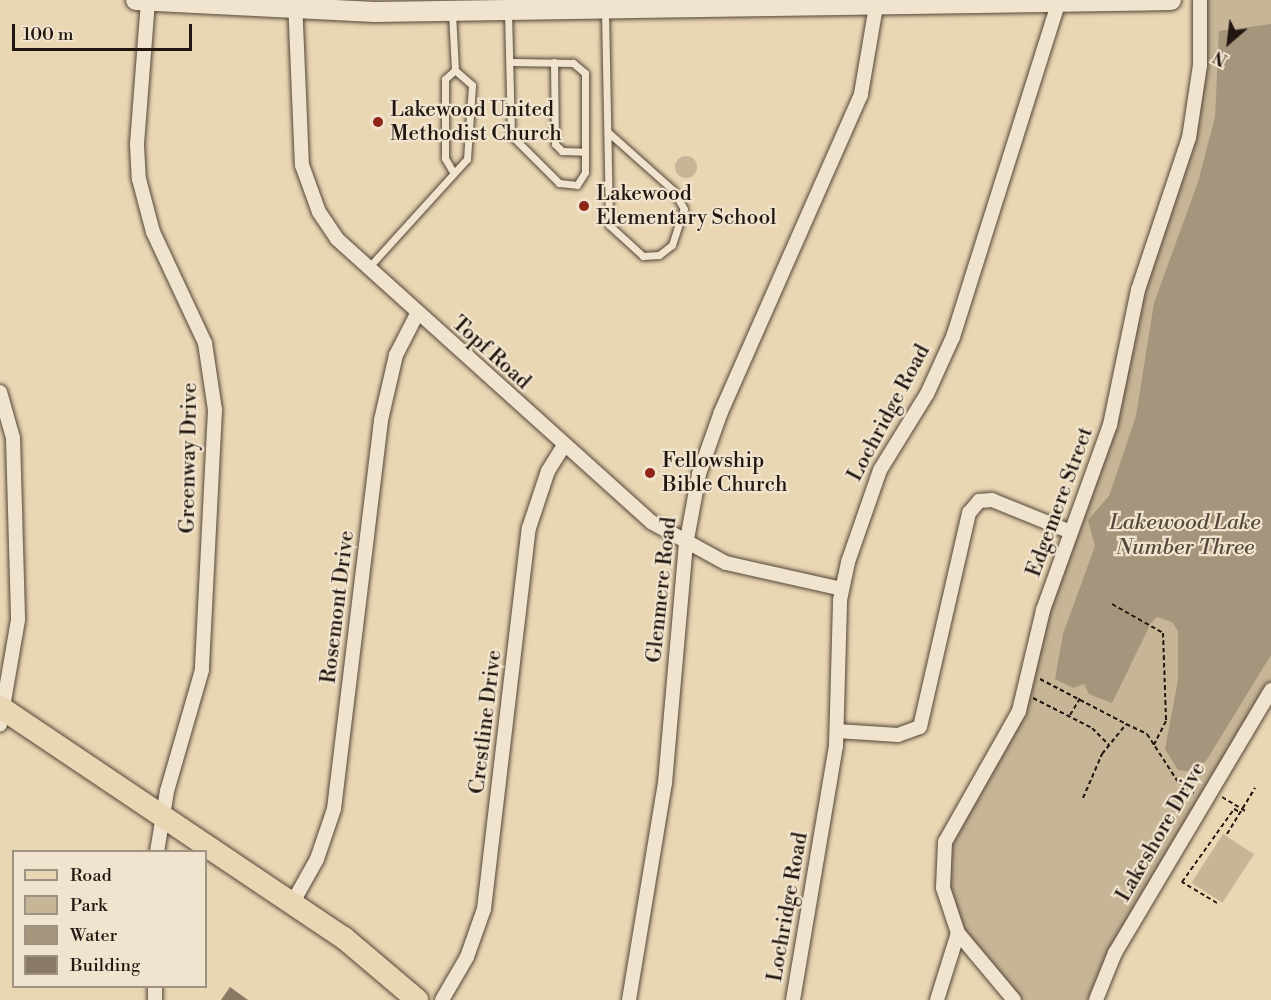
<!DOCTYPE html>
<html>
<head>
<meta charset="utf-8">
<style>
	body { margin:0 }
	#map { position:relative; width:1271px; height:1000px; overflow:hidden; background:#e9d6b3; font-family:"Libre Bodoni",serif }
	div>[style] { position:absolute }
	.green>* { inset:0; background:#c7b597; transform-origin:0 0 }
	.round { border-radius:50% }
	.water>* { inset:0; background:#a5957c }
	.building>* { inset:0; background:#897a65 }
	.path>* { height:2px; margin-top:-1px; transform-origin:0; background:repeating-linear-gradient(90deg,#211610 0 4.5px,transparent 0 7.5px) }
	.roads { filter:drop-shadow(0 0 2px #534639) drop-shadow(0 0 2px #534639) }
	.lane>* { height:7px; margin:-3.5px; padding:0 3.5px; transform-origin:3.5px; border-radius:3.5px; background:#f1e4ce }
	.street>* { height:14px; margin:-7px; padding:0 7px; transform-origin:7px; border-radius:7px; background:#f1e4ce }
	.secondary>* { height:20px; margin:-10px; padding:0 10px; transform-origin:10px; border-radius:10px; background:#f1e4ce }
	.primary>* { height:22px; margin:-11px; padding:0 11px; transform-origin:11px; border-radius:11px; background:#e9d6b3 }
	.dots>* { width:16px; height:16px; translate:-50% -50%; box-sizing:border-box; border:3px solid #f1e4ce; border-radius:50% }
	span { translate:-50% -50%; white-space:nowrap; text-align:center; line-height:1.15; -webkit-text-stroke:4.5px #f1e4ce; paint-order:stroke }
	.poi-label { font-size:21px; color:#211610 }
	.left { translate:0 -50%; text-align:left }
	.street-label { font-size:21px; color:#211610 }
	.water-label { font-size:22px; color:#56493b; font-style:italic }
	.legend { position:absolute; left:12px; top:850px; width:195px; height:138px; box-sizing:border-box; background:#f1e4ce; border:2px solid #9e9282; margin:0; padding:8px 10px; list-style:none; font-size:18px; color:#211610 }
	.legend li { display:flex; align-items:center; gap:12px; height:30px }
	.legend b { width:30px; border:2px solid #9e9282 }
	.north { position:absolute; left:1199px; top:12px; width:60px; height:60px; -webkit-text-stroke:4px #f1e4ce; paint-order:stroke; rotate:208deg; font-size:16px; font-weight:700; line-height:24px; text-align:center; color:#211610 }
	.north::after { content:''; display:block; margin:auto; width:21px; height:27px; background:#211610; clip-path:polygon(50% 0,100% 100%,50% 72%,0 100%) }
	.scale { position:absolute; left:12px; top:24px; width:180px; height:27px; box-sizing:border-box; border:3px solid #211610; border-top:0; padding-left:8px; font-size:18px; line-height:21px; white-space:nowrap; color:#211610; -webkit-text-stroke:4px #f1e4ce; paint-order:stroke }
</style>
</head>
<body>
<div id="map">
	<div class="green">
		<div style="clip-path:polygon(1200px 0,1271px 0,1271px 697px,1212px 786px,1097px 1000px,1014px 1000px,958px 933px,941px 873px,968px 794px,1019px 711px,1036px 639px,1100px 459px,1128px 328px,1184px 158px,1200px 65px)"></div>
		<div class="round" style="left:675px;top:156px;width:22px;height:22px"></div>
		<div style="left:1223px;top:834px;width:37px;height:58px;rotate:33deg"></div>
	</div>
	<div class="water">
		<div style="clip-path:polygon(1271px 24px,1271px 655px,1206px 761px,1191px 772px,1178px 770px,1165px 749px,1178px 680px,1178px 631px,1172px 622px,1157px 617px,1151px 623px,1112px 703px,1089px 694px,1084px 684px,1073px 688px,1055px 679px,1063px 634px,1095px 546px,1088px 520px,1109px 496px,1136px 416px,1154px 303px,1198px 182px,1215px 117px,1219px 31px)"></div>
	</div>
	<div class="building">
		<div style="clip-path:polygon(230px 987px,248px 1000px,221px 1000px)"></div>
	</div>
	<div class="path">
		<div style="left:1112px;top:604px;width:59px;rotate:29.6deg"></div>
		<div style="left:1163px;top:633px;width:88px;rotate:88deg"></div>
		<div style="left:1166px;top:721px;width:27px;rotate:117deg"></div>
		<div style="left:1040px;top:679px;width:97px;rotate:27.6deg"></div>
		<div style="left:1033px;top:698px;width:66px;rotate:27deg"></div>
		<div style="left:1092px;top:728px;width:24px;rotate:45deg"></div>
		<div style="left:1070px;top:715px;width:21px;rotate:-59deg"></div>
		<div style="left:1222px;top:797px;width:27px;rotate:31deg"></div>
		<div style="left:1083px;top:798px;width:48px;rotate:-66.6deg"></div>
		<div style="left:1102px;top:754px;width:38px;rotate:-51deg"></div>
		<div style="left:1126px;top:724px;width:23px;rotate:25deg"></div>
		<div style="left:1147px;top:734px;width:57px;rotate:57.1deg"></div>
		<div style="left:1178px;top:782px;width:21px;rotate:35deg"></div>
		<div style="left:1227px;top:834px;width:54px;rotate:-58.7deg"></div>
		<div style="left:1217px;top:903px;width:41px;rotate:-149deg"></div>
		<div style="left:1182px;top:882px;width:90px;rotate:-54.5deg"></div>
		<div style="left:1234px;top:809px;width:7px;rotate:27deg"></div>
	</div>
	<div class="roads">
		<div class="lane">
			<div style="left:605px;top:11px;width:214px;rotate:88.9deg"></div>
			<div style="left:609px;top:225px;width:46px;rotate:42.4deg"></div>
			<div style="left:643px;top:256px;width:16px;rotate:-4deg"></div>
			<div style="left:659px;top:255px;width:16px;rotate:-38deg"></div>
			<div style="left:672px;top:245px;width:38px;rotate:-72deg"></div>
			<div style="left:684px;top:209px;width:22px;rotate:-120deg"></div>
			<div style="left:673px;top:190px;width:86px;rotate:-138.3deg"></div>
			<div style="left:508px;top:12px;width:123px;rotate:88.6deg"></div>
			<div style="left:511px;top:135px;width:68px;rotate:45deg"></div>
			<div style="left:559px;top:183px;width:18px;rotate:6deg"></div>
			<div style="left:577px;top:185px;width:15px;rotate:-58deg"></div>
			<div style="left:585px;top:172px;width:99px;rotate:-90deg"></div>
			<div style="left:585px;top:73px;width:16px;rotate:-140deg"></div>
			<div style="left:573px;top:63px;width:63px;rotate:-179.1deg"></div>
			<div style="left:554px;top:62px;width:82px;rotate:89.3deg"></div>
			<div style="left:555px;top:144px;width:10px;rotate:45deg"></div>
			<div style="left:562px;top:151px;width:23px;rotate:2deg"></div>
			<div style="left:453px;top:172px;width:16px;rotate:-120deg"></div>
			<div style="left:445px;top:158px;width:79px;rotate:-90deg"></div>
			<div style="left:445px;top:79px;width:13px;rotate:-42deg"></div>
			<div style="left:368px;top:268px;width:147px;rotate:-47.8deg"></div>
			<div style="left:467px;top:159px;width:74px;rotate:-86.1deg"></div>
			<div style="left:472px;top:85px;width:23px;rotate:-139deg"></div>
			<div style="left:455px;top:70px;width:57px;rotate:-93deg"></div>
		</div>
		<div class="street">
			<div style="left:295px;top:0;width:165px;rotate:87.6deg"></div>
			<div style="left:302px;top:165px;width:50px;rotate:70.1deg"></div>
			<div style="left:319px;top:212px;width:32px;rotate:56deg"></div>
			<div style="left:337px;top:239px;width:423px;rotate:42deg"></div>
			<div style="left:651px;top:522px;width:85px;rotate:28.7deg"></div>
			<div style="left:726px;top:563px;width:119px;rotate:12.6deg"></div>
			<div style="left:148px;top:1px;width:144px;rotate:94.4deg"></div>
			<div style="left:137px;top:145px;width:34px;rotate:87deg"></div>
			<div style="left:139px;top:179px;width:55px;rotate:75.2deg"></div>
			<div style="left:153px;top:232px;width:123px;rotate:64.9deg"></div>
			<div style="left:205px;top:343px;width:68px;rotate:81.5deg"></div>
			<div style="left:215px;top:410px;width:260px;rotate:92.9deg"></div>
			<div style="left:202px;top:670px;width:126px;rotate:106.1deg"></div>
			<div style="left:167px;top:791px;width:62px;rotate:99.3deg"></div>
			<div style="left:0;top:392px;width:48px;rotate:74.2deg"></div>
			<div style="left:13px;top:438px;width:182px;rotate:88.4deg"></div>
			<div style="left:18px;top:620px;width:106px;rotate:99.8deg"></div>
			<div style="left:837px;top:731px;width:61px;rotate:3.8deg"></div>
			<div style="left:898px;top:735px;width:23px;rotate:-20deg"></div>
			<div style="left:920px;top:727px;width:220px;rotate:-77.1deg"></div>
			<div style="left:969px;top:513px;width:16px;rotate:-50deg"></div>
			<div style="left:979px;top:501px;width:13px;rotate:-4deg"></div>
			<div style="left:992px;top:500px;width:85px;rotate:22.1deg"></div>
			<div style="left:293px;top:902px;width:49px;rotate:-60.8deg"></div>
			<div style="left:317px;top:859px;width:53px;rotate:-71.2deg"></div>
			<div style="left:334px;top:809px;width:392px;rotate:-83.1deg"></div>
			<div style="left:381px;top:420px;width:67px;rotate:-77deg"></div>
			<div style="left:396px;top:355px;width:46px;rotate:-62.9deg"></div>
			<div style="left:958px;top:933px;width:87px;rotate:50.1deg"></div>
			<div style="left:155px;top:1000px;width:14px;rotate:-90deg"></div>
			<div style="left:442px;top:1000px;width:50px;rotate:-59.8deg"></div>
			<div style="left:467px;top:957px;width:51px;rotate:-70.5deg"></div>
			<div style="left:484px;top:909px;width:384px;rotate:-83.3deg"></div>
			<div style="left:529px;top:528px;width:60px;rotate:-71.6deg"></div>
			<div style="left:548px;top:471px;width:28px;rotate:-58deg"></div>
			<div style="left:629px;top:1000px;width:220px;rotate:-80.6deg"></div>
			<div style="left:665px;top:783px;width:239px;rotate:-85deg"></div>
			<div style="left:686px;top:545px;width:72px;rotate:-79.6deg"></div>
			<div style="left:699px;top:474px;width:66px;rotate:-70.5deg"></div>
			<div style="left:721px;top:412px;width:347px;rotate:-66.2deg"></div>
			<div style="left:861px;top:94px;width:95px;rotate:-80.3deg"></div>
			<div style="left:793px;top:1000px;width:258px;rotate:-80.4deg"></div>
			<div style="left:836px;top:746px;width:146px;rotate:-88.4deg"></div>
			<div style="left:840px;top:600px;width:39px;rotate:-78deg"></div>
			<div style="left:848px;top:562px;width:97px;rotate:-70.8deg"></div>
			<div style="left:880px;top:470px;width:89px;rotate:-58.3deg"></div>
			<div style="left:927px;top:394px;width:63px;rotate:-65.5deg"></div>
			<div style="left:953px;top:337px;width:353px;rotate:-72.5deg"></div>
			<div style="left:937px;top:1000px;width:70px;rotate:-72.6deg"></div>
			<div style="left:958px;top:933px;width:47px;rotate:-108.4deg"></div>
			<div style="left:943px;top:888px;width:46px;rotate:-87.5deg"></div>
			<div style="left:945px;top:842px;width:150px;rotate:-60.5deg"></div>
			<div style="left:1019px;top:711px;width:104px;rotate:-76.6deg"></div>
			<div style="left:1043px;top:610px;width:197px;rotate:-70.1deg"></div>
			<div style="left:1110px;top:425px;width:138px;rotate:-78.3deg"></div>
			<div style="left:1138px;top:290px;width:160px;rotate:-71.5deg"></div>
			<div style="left:1189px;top:138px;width:74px;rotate:-81.4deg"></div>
			<div style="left:1200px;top:65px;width:65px;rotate:-90deg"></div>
			<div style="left:1096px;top:1000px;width:51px;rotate:-68deg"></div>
			<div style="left:1115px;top:953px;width:306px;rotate:-59.3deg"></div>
		</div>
		<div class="secondary">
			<div style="left:136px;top:0;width:239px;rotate:2.9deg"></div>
			<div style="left:375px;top:12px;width:796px;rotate:-0.86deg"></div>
		</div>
		<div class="primary">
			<div style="left:0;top:707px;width:414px;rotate:33.9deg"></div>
			<div style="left:344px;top:938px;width:96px;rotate:40.3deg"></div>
		</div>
	</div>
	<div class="dots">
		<div style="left:378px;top:122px;background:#8f2418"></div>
		<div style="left:584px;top:206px;background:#8f2418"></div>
		<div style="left:650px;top:473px;background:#8f2418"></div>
	</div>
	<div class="poi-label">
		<span class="left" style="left:390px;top:122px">Lakewood United<br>Methodist Church</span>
		<span class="left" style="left:596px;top:206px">Lakewood<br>Elementary School</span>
		<span class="left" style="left:662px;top:473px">Fellowship<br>Bible Church</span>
	</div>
	<div class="street-label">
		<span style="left:491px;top:353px;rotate:42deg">Topf Road</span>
		<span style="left:889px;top:413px;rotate:-62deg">Lochridge Road</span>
		<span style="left:189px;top:458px;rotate:-89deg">Greenway Drive</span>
		<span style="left:1060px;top:502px;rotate:-70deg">Edgemere Street</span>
		<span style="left:662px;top:590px;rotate:-84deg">Glenmere Road</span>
		<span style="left:338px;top:607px;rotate:-83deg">Rosemont Drive</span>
		<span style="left:486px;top:722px;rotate:-83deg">Crestline Drive</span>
		<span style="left:1161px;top:832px;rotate:-60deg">Lakeshore Drive</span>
		<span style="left:788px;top:907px;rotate:-80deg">Lochridge Road</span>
	</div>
	<div class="water-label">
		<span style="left:1185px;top:535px">Lakewood Lake<br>Number Three</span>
	</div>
	<ul class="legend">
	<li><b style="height:8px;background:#e9d6b3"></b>Road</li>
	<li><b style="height:16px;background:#c7b597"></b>Park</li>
	<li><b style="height:16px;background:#a5957c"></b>Water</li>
	<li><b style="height:16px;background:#897a65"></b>Building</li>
	</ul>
	<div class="north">N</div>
	<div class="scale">100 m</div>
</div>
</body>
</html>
